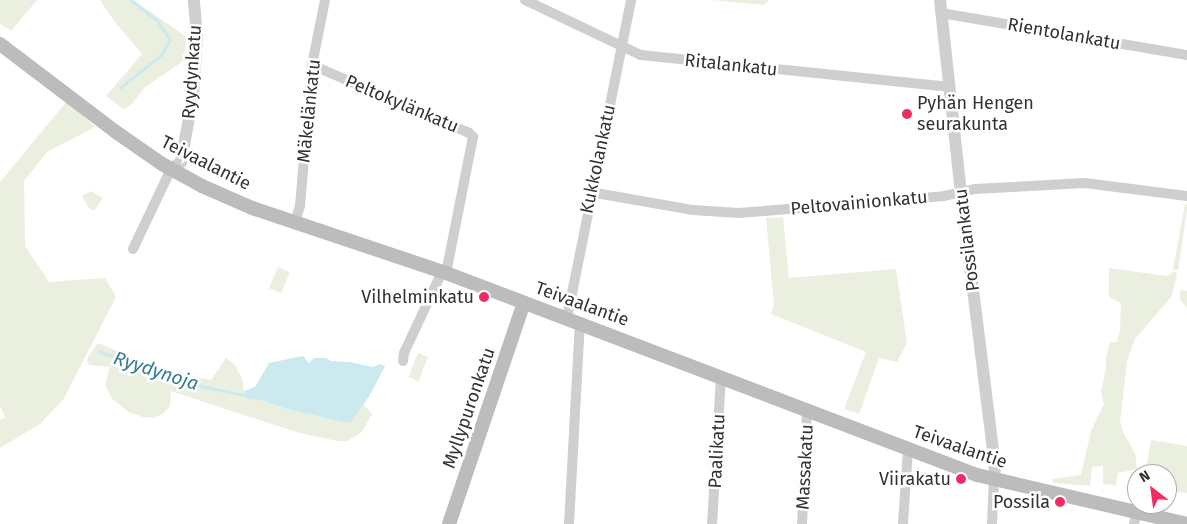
<!DOCTYPE html>
<html>
<head>
<meta charset="utf-8">
<style>
	body { margin:0 }
	#map { position:relative; width:1187px; height:524px; overflow:hidden; background:#fff; font-family:"Fira Sans",sans-serif }
	div>[style] { position:absolute }
	.green>* { inset:0; background:#ebefe0; transform-origin:0 0 }
	.water>* { inset:0; background:#cce9f0 }
	.stream>* { height:2.5px; margin:-1.25px; padding:0 1.25px; transform-origin:1.25px; border-radius:1.25px; background:#cce9f0 }
	.minor>* { height:10px; margin:-5px; padding:0 5px; transform-origin:5px; border-radius:5px; background:#cfcfcf }
	.tertiary>* { height:12px; margin:-6px; padding:0 6px; transform-origin:6px; border-radius:6px; background:#cfcfcf }
	.secondary>* { height:14px; margin:-7px; padding:0 7px; transform-origin:7px; border-radius:7px; background:#bcbcbc }
	.dots>* { width:14px; height:14px; translate:-50% -50%; box-sizing:border-box; border:2px solid #fff; border-radius:50% }
	span { translate:-50% -50%; white-space:nowrap; text-align:center; line-height:1.15; -webkit-text-stroke:5px #fff; paint-order:stroke }
	.street-label { font-size:18px; color:#323232 }
	.poi-label { font-size:18px; color:#323232 }
	.left { translate:0 -50%; text-align:left }
	.right { translate:-100% -50%; text-align:right }
	.water-label { font-size:19px; color:#357d8e; font-style:italic }
	.north { position:absolute; left:1127px; top:464px; width:50px; height:50px; box-sizing:border-box; background:#fff; border:1px solid #adadad; border-radius:50%; rotate:330deg; font-size:14px; font-weight:700; line-height:20px; text-align:center; color:#323232 }
	.north::after { content:''; display:block; margin:auto; width:18px; height:22px; background:#f12c63; clip-path:polygon(50% 0,100% 100%,50% 72%,0 100%) }
</style>
</head>
<body>
<div id="map">
	<div class="green">
		<div style="clip-path:polygon(0 0,37px 0,11px 31px,0 24px)"></div>
		<div style="clip-path:polygon(100px 0,133px 0,187px 37px,183px 61px,144px 88px,131px 105px,123px 109px,106px 96px,142px 54px,114px 21px)"></div>
		<div style="clip-path:polygon(713px 0,769px 0,764px 5px)"></div>
		<div style="clip-path:polygon(67px 101px,95px 127px,47px 152px,24px 181px,25px 246px,49px 282px,105px 278px,116px 297px,63px 400px,40px 424px,0 448px,0 420px,5px 417px,0 406px,0 182px)"></div>
		<div style="clip-path:polygon(91px 191px,103px 198px,94px 211px,88px 207px,82px 196px)"></div>
		<div style="clip-path:polygon(1185px 204px,1187px 204px,1187px 210px,1178px 270px,1173px 269px)"></div>
		<div style="clip-path:polygon(783px 217px,789px 278px,896px 269px,907px 343px,897px 362px,879px 358px,859px 414px,844px 409px,866px 352px,771px 314px,774px 304px,766px 218px)"></div>
		<div style="left:278px;top:267px;width:13px;height:23px;rotate:23deg"></div>
		<div style="clip-path:polygon(1109px 268px,1167px 276px,1175px 271px,1177px 274px,1172px 296px,1135px 339px,1127px 361px,1120px 422px,1124px 434px,1135px 453px,1137px 469px,1118px 473px,1116px 485px,1103px 484px,1103px 466px,1092px 467px,1090px 486px,1053px 483px,1052px 479px,1081px 475px,1091px 431px,1104px 404px,1101px 391px,1106px 368px,1106px 358px,1110px 342px,1117px 342px,1120px 330px,1121px 303px,1109px 297px)"></div>
		<div style="clip-path:polygon(1180px 290px,1187px 291px,1187px 308px,1180px 299px)"></div>
		<div style="clip-path:polygon(98px 343px,162px 370px,211px 380px,226px 358px,235px 365px,243px 381px,244px 395px,287px 409px,347px 423px,353px 419px,363px 404px,372px 414px,362px 432px,347px 441px,337px 441px,296px 432px,171px 391px,170px 406px,163px 414px,153px 418px,143px 417px,129px 412px,112px 399px,105px 385px,110px 367px,90px 365px,87px 362px,88px 357px)"></div>
		<div style="left:418px;top:353px;width:11px;height:26px;rotate:22deg"></div>
		<div style="clip-path:polygon(1151px 440px,1187px 446px,1187px 493px,1167px 490px,1167px 474px,1145px 474px)"></div>
	</div>
	<div class="water">
		<div style="clip-path:polygon(303px 356px,309px 363px,314px 358px,326px 358px,331px 361px,350px 362px,372px 367px,381px 364px,385px 366px,370px 395px,351px 422px,347px 423px,287px 409px,263px 401px,245px 398px,244px 391px,255px 387px,269px 363px)"></div>
	</div>
	<div class="stream">
		<div style="left:120px;top:88px;width:53px;rotate:-38.8deg"></div>
		<div style="left:161px;top:55px;width:17px;rotate:-59deg"></div>
		<div style="left:170px;top:40px;width:22px;rotate:-124deg"></div>
		<div style="left:158px;top:22px;width:35px;rotate:-141deg"></div>
		<div style="left:99px;top:351px;width:79px;rotate:21.4deg"></div>
		<div style="left:173px;top:380px;width:73px;rotate:11.9deg"></div>
	</div>
	<div class="minor">
		<div style="left:525px;top:0;width:128px;rotate:25.4deg"></div>
		<div style="left:641px;top:55px;width:311px;rotate:5.9deg"></div>
		<div style="left:941px;top:13px;width:250px;rotate:9.7deg"></div>
		<div style="left:312px;top:65px;width:171px;rotate:23.4deg"></div>
		<div style="left:469px;top:133px;width:6px;rotate:45deg"></div>
		<div style="left:473px;top:137px;width:139px;rotate:101.2deg"></div>
		<div style="left:590px;top:192px;width:105px;rotate:9.9deg"></div>
		<div style="left:693px;top:210px;width:46px;rotate:3.7deg"></div>
		<div style="left:739px;top:213px;width:206px;rotate:-4.7deg"></div>
		<div style="left:944px;top:196px;width:32px;rotate:-13deg"></div>
		<div style="left:975px;top:189px;width:110px;rotate:-3.1deg"></div>
		<div style="left:1085px;top:183px;width:103px;rotate:7.3deg"></div>
		<div style="left:295px;top:222px;width:17px;rotate:-73deg"></div>
		<div style="left:300px;top:206px;width:142px;rotate:-85.1deg"></div>
		<div style="left:312px;top:65px;width:66px;rotate:-78.7deg"></div>
		<div style="left:133px;top:249px;width:89px;rotate:-64.6deg"></div>
		<div style="left:567px;top:318px;width:324px;rotate:-78.6deg"></div>
		<div style="left:403px;top:361px;width:8px;rotate:-83deg"></div>
		<div style="left:404px;top:353px;width:89px;rotate:-64.9deg"></div>
		<div style="left:569px;top:524px;width:201px;rotate:-86.9deg"></div>
		<div style="left:712px;top:524px;width:146px;rotate:-86.5deg"></div>
		<div style="left:802px;top:524px;width:113px;rotate:-87.5deg"></div>
		<div style="left:903px;top:524px;width:75px;rotate:-86.2deg"></div>
		<div style="left:992px;top:524px;width:45px;rotate:-87.5deg"></div>
		<div style="left:1134px;top:524px;width:11px;rotate:-75deg"></div>
	</div>
	<div class="tertiary">
		<div style="left:940px;top:0;width:194px;rotate:83.8deg"></div>
		<div style="left:961px;top:193px;width:274px;rotate:82.9deg"></div>
		<div style="left:995px;top:465px;width:14px;rotate:94deg"></div>
		<div style="left:171px;top:169px;width:12px;rotate:-35deg"></div>
		<div style="left:181px;top:162px;width:67px;rotate:-79.7deg"></div>
		<div style="left:193px;top:96px;width:60px;rotate:-86.2deg"></div>
		<div style="left:197px;top:36px;width:36px;rotate:-95deg"></div>
	</div>
	<div class="secondary">
		<div style="left:0;top:44px;width:146px;rotate:37.2deg"></div>
		<div style="left:116px;top:132px;width:56px;rotate:34.8deg"></div>
		<div style="left:162px;top:164px;width:46px;rotate:28.8deg"></div>
		<div style="left:202px;top:186px;width:55px;rotate:23.7deg"></div>
		<div style="left:252px;top:208px;width:205px;rotate:18.5deg"></div>
		<div style="left:446px;top:273px;width:568px;rotate:20.83deg"></div>
		<div style="left:977px;top:475px;width:216px;rotate:13.1deg"></div>
		<div style="left:449px;top:524px;width:233px;rotate:-71.3deg"></div>
	</div>
	<div class="dots">
		<div style="left:907px;top:114px;background:#f12c63"></div>
		<div style="left:484px;top:297px;background:#f12c63"></div>
		<div style="left:961px;top:479px;background:#f12c63"></div>
		<div style="left:1060px;top:502px;background:#f12c63"></div>
	</div>
	<div class="street-label">
		<span style="left:1064px;top:34px;rotate:10deg">Rientolankatu</span>
		<span style="left:731px;top:65px;rotate:6deg">Ritalankatu</span>
		<span style="left:192px;top:72px;rotate:-86deg">Ryydynkatu</span>
		<span style="left:402px;top:104px;rotate:23deg">Peltokylänkatu</span>
		<span style="left:309px;top:111px;rotate:-84deg">Mäkelänkatu</span>
		<span style="left:598px;top:159px;rotate:-78deg">Kukkolankatu</span>
		<span style="left:206px;top:163px;rotate:27deg">Teivaalantie</span>
		<span style="left:859px;top:203px;rotate:-5deg">Peltovainionkatu</span>
		<span style="left:967px;top:240px;rotate:-97deg">Possilankatu</span>
		<span style="left:582px;top:304px;rotate:20deg">Teivaalantie</span>
		<span style="left:469px;top:408px;rotate:-71deg">Myllypuronkatu</span>
		<span style="left:960px;top:447px;rotate:19deg">Teivaalantie</span>
		<span style="left:717px;top:451px;rotate:-87deg">Paalikatu</span>
		<span style="left:805px;top:467px;rotate:-87deg">Massakatu</span>
	</div>
	<div class="poi-label">
		<span class="left" style="left:917px;top:114px">Pyhän Hengen<br>seurakunta</span>
		<span class="right" style="left:474px;top:297px">Vilhelminkatu</span>
		<span class="right" style="left:951px;top:479px">Viirakatu</span>
		<span class="right" style="left:1050px;top:502px">Possila</span>
	</div>
	<div class="water-label">
		<span style="left:156px;top:371px;rotate:18deg">Ryydynoja</span>
	</div>
	<div class="north">N</div>
</div>
</body>
</html>
